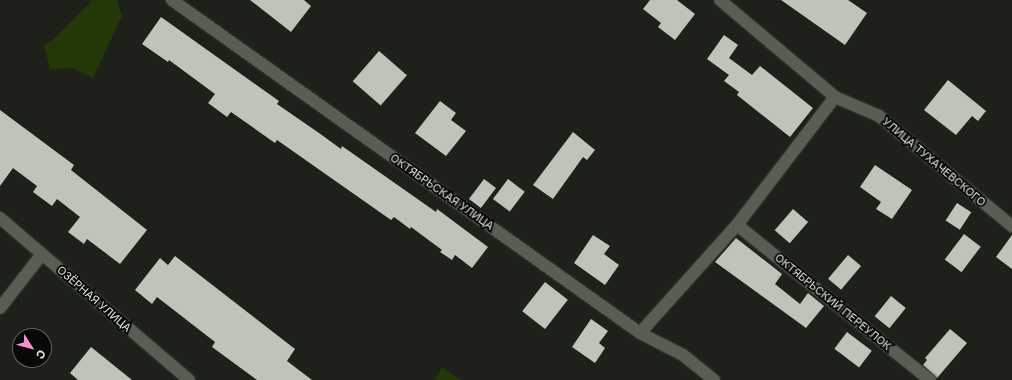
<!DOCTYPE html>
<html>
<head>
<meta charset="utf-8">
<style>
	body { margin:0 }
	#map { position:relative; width:1012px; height:380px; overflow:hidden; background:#1d2119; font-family:Inter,sans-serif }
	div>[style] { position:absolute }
	.green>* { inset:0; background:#233806 }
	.building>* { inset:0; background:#bec4ba; transform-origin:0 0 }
	.roads { filter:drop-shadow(0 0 1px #373a35) drop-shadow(0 0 1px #373a35) }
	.street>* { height:12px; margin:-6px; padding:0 6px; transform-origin:6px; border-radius:6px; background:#595e55 }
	span { translate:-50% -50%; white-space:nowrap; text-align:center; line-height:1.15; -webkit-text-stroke:4px #080a07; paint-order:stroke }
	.street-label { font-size:11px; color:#e2e5e0 }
	.north { position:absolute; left:12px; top:328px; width:40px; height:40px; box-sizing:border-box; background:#080a07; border:1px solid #5f625e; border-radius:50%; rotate:126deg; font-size:11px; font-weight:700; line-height:16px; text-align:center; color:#e2e5e0 }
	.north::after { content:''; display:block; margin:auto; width:14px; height:18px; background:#f491d4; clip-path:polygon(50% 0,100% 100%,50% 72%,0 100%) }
</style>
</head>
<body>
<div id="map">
	<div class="green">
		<div style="clip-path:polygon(92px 0,117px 0,122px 16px,93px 78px,73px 68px,50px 69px,44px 45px,54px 39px)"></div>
		<div style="clip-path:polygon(442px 368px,462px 380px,434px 380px)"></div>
	</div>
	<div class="building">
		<div style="clip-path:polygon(250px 0,304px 0,311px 6px,291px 32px)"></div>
		<div style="clip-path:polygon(650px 0,677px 0,695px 14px,675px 40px,658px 27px,661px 23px,643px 9px)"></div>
		<div style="clip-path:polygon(781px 0,848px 0,867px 13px,845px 45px)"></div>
		<div style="clip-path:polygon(161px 17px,279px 101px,277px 104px,319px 133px,341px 149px,342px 146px,436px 212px,437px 209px,488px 247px,472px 268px,455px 255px,452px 260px,440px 252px,442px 250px,411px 227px,410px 229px,394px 217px,391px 220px,277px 140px,275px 143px,231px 112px,227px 117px,208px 103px,215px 94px,169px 60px,168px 62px,142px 44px)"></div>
		<div style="clip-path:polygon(724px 35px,738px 45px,729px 58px,752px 75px,760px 66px,813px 108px,790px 137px,737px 95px,739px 92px,724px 81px,729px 75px,707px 59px)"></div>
		<div style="left:379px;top:51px;width:37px;height:40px;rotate:41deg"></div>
		<div style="clip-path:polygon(948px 80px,986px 111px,978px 121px,972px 116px,956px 135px,924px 110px)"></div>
		<div style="clip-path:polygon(440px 101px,456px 113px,451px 120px,466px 131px,446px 156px,415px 133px)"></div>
		<div style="clip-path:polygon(0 110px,74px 165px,71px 170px,147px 230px,120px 264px,87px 239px,84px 244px,68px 232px,80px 217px,57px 199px,52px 206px,33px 192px,37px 186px,13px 168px,0 186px)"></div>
		<div style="clip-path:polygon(573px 132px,595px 150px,587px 160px,583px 157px,553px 199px,533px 185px)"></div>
		<div style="clip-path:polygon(875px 165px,912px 190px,892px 219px,876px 209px,881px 202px,860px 187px)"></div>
		<div style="left:484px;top:179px;width:15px;height:25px;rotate:37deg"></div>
		<div style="left:508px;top:179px;width:21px;height:25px;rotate:37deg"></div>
		<div style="left:957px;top:203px;width:17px;height:21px;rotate:33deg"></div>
		<div style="left:793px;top:209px;width:20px;height:28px;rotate:41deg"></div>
		<div style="left:964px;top:234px;width:21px;height:32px;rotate:37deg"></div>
		<div style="clip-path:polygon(593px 235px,610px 246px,604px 254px,619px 265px,605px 285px,574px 263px)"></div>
		<div style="clip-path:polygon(1012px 235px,1012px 269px,996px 257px)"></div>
		<div style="clip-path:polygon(736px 238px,782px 274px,775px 284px,800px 304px,808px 293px,824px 306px,806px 328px,715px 262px)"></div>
		<div style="left:848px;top:255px;width:17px;height:31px;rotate:40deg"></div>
		<div style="clip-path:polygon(175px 256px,295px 349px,287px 361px,312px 380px,257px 380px,212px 347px,215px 342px,157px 297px,152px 304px,135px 290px,160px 258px,168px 265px)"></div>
		<div style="left:545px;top:282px;width:29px;height:37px;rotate:38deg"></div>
		<div style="left:891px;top:296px;width:19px;height:26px;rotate:39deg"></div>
		<div style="clip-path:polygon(591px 319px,608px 331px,599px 343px,605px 348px,595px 363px,572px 347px)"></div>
		<div style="clip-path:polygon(950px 329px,967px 343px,937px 378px,923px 365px,927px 360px,925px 358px)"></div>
		<div style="left:847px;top:332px;width:31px;height:21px;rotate:37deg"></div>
		<div style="clip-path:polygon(91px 347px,132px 380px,78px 380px,70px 373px)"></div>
	</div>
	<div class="roads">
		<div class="street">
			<div style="left:172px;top:0;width:574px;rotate:35.43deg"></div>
			<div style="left:640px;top:333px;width:48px;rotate:27.1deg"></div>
			<div style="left:683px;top:355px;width:40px;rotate:39deg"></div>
			<div style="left:720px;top:0;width:150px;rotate:40.1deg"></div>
			<div style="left:835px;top:97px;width:48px;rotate:23.4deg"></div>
			<div style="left:879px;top:116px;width:173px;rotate:39.6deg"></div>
			<div style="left:0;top:218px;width:249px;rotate:40.6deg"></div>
			<div style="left:737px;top:225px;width:248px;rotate:38.8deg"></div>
			<div style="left:0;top:308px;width:68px;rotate:-52.1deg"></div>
			<div style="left:640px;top:333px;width:145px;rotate:-48.1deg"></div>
			<div style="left:737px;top:225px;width:161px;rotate:-52.6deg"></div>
		</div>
	</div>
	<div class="street-label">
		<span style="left:934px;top:162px;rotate:40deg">УЛИЦА ТУХАЧЕВСКОГО</span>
		<span style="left:442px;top:192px;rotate:35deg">ОКТЯБРЬСКАЯ УЛИЦА</span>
		<span style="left:94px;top:299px;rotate:41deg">ОЗЁРНАЯ УЛИЦА</span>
		<span style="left:833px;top:302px;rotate:39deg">ОКТЯБРЬСКИЙ ПЕРЕУЛОК</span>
	</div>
	<div class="north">С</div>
</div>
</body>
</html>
